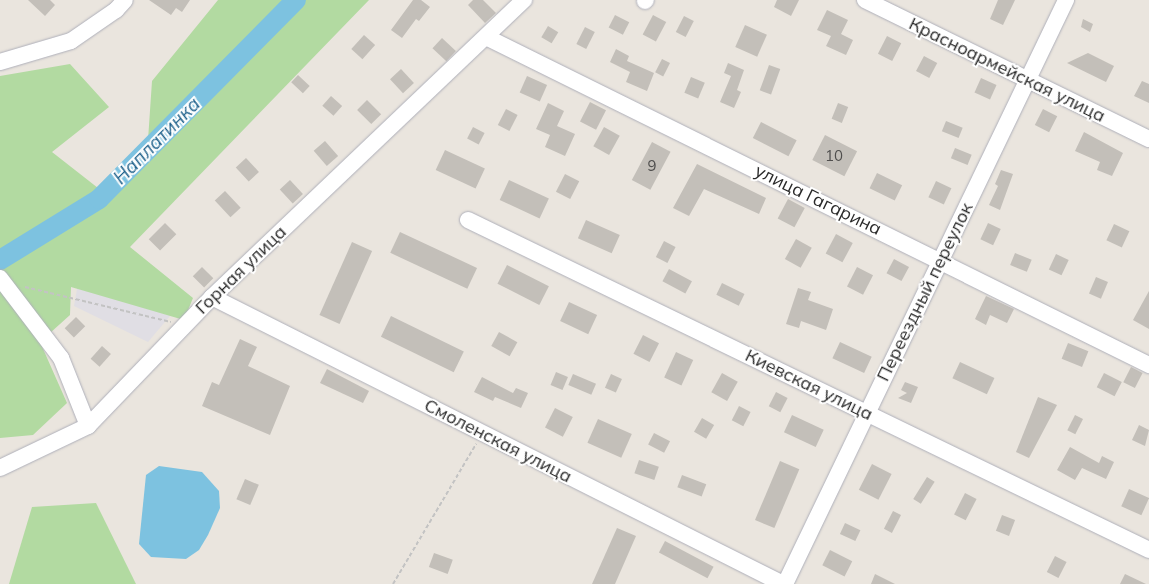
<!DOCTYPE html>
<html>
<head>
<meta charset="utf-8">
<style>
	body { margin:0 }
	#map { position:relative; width:1149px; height:584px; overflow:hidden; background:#eae5de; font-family:Mulish,sans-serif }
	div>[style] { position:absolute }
	.industrial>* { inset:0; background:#e0dee4 }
	.green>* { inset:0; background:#b2daa1 }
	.water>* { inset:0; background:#7dc2e0 }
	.river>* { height:20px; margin:-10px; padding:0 10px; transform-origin:10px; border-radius:10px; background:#7dc2e0 }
	.building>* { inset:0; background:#c3bfb9; transform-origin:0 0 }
	.path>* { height:2px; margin-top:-1px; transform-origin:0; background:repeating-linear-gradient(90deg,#c3c3c3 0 4px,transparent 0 6.5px) }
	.roads { filter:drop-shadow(0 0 1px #aeafb9) drop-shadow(0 0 1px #aeafb9) }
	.minor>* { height:16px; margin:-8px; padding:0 8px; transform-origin:8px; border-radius:8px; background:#fff }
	span { translate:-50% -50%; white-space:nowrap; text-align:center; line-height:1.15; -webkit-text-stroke:4px #fff; paint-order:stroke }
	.number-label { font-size:15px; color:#504f4e }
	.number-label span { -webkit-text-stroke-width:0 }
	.street-label { font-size:18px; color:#2a2a2a }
	.water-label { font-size:19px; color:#1e618b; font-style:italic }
</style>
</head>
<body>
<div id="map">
	<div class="industrial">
		<div style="clip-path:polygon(79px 278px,181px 303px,148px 342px,74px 306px)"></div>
	</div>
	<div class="green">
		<div style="clip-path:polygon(218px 0,369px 0,130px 247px,193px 298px,184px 320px,71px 287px,70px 315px,40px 342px,67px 403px,33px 435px,0 438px,0 76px,70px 64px,109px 107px,52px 152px,98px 188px,148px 140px,152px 81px)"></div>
		<div style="clip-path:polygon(96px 503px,136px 584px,9px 584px,32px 507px)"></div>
	</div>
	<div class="water">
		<div style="clip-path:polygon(159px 466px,202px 472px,219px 491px,220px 508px,208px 535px,199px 550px,186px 559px,151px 557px,139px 544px,146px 475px)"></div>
	</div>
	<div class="river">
		<div style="left:0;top:260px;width:116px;rotate:-31.6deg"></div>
		<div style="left:99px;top:199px;width:280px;rotate:-45.3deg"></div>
	</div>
	<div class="building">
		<div style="clip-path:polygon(28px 0,50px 0,55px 5px,45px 16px)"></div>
		<div style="clip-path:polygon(149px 0,190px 0,182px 12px,176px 8px,171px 15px)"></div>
		<div style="clip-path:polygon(413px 0,421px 0,430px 7px,419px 21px,416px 19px,402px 38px,391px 30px)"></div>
		<div style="clip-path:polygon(473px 0,483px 0,496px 13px,485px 23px,468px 5px)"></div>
		<div style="clip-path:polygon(777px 0,799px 0,791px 16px,774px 7px)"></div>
		<div style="clip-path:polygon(998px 0,1015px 0,1003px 25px,990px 19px)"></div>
		<div style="clip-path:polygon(827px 10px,848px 20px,841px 34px,853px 40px,846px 55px,826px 46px,831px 36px,817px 30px)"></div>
		<div style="left:615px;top:15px;width:16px;height:14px;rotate:27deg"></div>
		<div style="left:653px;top:15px;width:15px;height:22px;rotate:28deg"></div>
		<div style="left:684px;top:16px;width:11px;height:18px;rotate:27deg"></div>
		<div style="clip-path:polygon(1083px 19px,1093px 24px,1090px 32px,1081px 27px)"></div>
		<div style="left:745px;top:25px;width:24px;height:24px;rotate:24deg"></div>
		<div style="left:548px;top:26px;width:12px;height:13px;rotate:31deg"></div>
		<div style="left:585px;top:27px;width:11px;height:19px;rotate:27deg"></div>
		<div style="left:364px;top:35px;width:15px;height:19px;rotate:42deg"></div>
		<div style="left:887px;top:36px;width:16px;height:20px;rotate:27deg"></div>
		<div style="left:442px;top:38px;width:19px;height:14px;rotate:43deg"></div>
		<div style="clip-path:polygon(616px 49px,629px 56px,627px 61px,654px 73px,647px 91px,626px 82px,630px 72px,610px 62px)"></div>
		<div style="clip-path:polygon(1088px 53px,1114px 66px,1106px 82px,1067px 63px)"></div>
		<div style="left:924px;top:56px;width:15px;height:17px;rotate:28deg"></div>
		<div style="left:662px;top:59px;width:9px;height:15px;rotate:27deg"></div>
		<div style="clip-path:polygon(728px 63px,744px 70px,737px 90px,741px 92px,734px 108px,720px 102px,731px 76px,724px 73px)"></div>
		<div style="left:769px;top:65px;width:12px;height:27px;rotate:20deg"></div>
		<div style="left:401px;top:69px;width:19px;height:15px;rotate:47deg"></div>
		<div style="left:298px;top:75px;width:16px;height:10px;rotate:43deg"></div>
		<div style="left:527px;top:76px;width:22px;height:18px;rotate:24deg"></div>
		<div style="left:691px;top:77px;width:15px;height:17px;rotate:23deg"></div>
		<div style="left:981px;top:78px;width:17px;height:16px;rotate:24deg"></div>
		<div style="clip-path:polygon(1142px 81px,1149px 84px,1149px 103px,1134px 96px)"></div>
		<div style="left:331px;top:96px;width:15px;height:13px;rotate:42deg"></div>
		<div style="left:367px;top:100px;width:20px;height:14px;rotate:45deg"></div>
		<div style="left:590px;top:102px;width:18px;height:22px;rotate:27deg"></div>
		<div style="clip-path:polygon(548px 103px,564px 111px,557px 126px,575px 134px,565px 156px,545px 147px,550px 135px,536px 129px)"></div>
		<div style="left:838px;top:103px;width:11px;height:17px;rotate:22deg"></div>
		<div style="left:506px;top:109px;width:13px;height:18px;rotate:27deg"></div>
		<div style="left:1043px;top:109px;width:16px;height:18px;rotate:27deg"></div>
		<div style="left:946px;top:121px;width:18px;height:11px;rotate:22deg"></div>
		<div style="left:761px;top:122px;width:40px;height:18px;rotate:27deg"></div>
		<div style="left:473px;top:127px;width:13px;height:13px;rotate:27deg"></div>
		<div style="left:604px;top:127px;width:18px;height:22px;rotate:29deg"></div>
		<div style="clip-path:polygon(1084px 132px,1123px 153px,1112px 176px,1097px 170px,1100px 162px,1075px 151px)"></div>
		<div style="left:825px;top:135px;width:36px;height:28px;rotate:27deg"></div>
		<div style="left:325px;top:141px;width:20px;height:15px;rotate:49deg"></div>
		<div style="left:652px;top:142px;width:21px;height:43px;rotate:28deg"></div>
		<div style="left:955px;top:148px;width:18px;height:11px;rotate:22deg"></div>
		<div style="left:445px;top:150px;width:44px;height:22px;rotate:25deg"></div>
		<div style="left:246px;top:158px;width:19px;height:14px;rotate:47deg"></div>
		<div style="clip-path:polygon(697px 164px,766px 198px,759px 214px,704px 189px,689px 216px,673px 208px)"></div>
		<div style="clip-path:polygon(1001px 170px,1013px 174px,1000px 210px,989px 205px,998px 186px,995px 184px)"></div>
		<div style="left:877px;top:173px;width:28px;height:17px;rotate:26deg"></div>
		<div style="left:565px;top:174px;width:16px;height:20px;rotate:27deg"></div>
		<div style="left:290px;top:180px;width:19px;height:14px;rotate:47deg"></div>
		<div style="left:509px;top:180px;width:44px;height:22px;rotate:25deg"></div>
		<div style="left:936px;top:181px;width:17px;height:18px;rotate:25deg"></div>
		<div style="left:225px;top:191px;width:23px;height:14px;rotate:47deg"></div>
		<div style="left:788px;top:199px;width:19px;height:22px;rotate:28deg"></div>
		<div style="left:586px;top:220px;width:37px;height:20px;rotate:24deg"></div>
		<div style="left:165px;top:223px;width:16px;height:23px;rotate:45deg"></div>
		<div style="left:988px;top:223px;width:14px;height:18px;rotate:25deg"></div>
		<div style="left:1114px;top:224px;width:17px;height:18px;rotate:25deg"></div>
		<div style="left:400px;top:232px;width:85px;height:23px;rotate:25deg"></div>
		<div style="left:836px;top:234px;width:19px;height:22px;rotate:28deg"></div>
		<div style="left:796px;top:239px;width:18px;height:23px;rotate:29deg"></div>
		<div style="left:664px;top:241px;width:13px;height:18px;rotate:27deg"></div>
		<div style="left:352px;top:242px;width:22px;height:80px;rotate:24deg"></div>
		<div style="left:1015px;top:253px;width:18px;height:13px;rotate:22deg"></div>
		<div style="left:1056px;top:254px;width:14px;height:17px;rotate:25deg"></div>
		<div style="left:894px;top:259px;width:17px;height:16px;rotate:28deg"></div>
		<div style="left:507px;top:265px;width:47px;height:21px;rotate:27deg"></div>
		<div style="left:202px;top:267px;width:16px;height:13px;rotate:45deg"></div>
		<div style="left:857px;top:267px;width:18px;height:22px;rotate:27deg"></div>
		<div style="left:669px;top:269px;width:26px;height:14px;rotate:28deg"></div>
		<div style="left:1096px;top:277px;width:13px;height:18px;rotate:23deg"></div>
		<div style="left:722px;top:283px;width:25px;height:13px;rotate:26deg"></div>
		<div style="clip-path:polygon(798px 288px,811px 292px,808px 300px,833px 309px,826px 330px,801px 321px,799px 328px,786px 324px)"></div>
		<div style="clip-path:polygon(1149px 291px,1149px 329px,1133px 320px)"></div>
		<div style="clip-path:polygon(986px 296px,1014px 309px,1007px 323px,990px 315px,986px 325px,975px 319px)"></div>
		<div style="left:569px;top:302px;width:31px;height:21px;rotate:25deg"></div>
		<div style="left:391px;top:316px;width:81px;height:23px;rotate:26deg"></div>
		<div style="left:76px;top:317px;width:13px;height:16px;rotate:45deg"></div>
		<div style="left:499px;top:332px;width:21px;height:16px;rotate:29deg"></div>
		<div style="left:643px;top:335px;width:18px;height:21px;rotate:27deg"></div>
		<div style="clip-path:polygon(240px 339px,257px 347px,248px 366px,290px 386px,270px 435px,202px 406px,212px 382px,219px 385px)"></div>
		<div style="left:840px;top:342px;width:35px;height:18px;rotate:25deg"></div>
		<div style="left:1068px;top:343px;width:22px;height:17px;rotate:22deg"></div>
		<div style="left:102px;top:346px;width:12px;height:17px;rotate:42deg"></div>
		<div style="left:676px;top:352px;width:19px;height:28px;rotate:25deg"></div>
		<div style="left:960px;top:362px;width:38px;height:18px;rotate:25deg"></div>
		<div style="left:1131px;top:367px;width:13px;height:17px;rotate:27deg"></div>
		<div style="clip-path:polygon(327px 369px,369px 391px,363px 403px,320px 383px)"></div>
		<div style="left:556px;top:372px;width:13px;height:14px;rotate:23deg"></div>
		<div style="left:722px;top:373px;width:18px;height:22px;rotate:29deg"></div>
		<div style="left:1104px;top:373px;width:20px;height:16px;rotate:27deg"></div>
		<div style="left:573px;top:374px;width:25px;height:12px;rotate:23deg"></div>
		<div style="left:611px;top:374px;width:12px;height:15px;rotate:24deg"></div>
		<div style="clip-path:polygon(482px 377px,513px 393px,516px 388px,528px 393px,521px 408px,495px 397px,493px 401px,474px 392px)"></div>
		<div style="clip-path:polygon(905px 382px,918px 387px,911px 403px,898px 398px,907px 393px,901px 390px)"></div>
		<div style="left:776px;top:392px;width:13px;height:16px;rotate:27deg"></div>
		<div style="clip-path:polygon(1038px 397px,1057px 405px,1029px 458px,1016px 452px)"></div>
		<div style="left:739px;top:406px;width:13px;height:16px;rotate:27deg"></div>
		<div style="left:555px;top:408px;width:20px;height:22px;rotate:27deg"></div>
		<div style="left:792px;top:415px;width:35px;height:19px;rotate:25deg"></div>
		<div style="left:1075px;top:415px;width:9px;height:17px;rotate:27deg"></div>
		<div style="left:702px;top:418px;width:14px;height:16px;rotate:30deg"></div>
		<div style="left:598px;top:419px;width:37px;height:26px;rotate:24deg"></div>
		<div style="clip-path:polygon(1139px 425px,1149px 430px,1145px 446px,1132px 440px)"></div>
		<div style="left:654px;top:433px;width:18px;height:13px;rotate:27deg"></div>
		<div style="clip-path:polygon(1070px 447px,1099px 463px,1102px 456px,1114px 462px,1106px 479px,1082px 468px,1075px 480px,1057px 470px)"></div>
		<div style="left:639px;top:460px;width:21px;height:14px;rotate:19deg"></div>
		<div style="left:780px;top:461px;width:21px;height:64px;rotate:23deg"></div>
		<div style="left:872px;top:464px;width:22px;height:29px;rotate:27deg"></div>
		<div style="left:682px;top:475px;width:26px;height:13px;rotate:21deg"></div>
		<div style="left:927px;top:477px;width:9px;height:26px;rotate:32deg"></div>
		<div style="left:245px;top:479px;width:15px;height:22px;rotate:23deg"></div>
		<div style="left:1129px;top:489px;width:22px;height:19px;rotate:24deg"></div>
		<div style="left:965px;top:493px;width:13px;height:24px;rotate:27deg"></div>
		<div style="left:893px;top:511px;width:9px;height:20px;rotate:27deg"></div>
		<div style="left:1002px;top:515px;width:14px;height:17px;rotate:21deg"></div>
		<div style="left:845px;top:523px;width:17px;height:12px;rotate:25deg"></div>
		<div style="clip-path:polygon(617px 528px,636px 536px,615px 584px,592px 584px)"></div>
		<div style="left:665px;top:541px;width:55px;height:13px;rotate:28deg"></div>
		<div style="left:830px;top:550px;width:25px;height:17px;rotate:27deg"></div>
		<div style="left:434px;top:553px;width:20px;height:15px;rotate:20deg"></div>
		<div style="left:1055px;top:556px;width:13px;height:18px;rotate:27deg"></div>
		<div style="clip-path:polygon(875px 574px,895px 584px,871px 584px)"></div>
		<div style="clip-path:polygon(1125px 574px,1146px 584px,1120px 584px)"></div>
	</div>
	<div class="path">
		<div style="left:25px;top:287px;width:150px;rotate:13.5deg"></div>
		<div style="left:393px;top:584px;width:163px;rotate:-59.3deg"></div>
	</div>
	<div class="roads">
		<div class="minor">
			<div style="left:865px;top:0;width:316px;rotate:26.1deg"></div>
			<div style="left:645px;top:1px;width:1px;rotate:-45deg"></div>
			<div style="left:486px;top:37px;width:740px;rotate:26.32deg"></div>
			<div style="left:0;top:62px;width:74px;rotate:-16.5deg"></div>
			<div style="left:71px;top:41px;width:55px;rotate:-34.6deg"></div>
			<div style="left:116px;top:10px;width:13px;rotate:-48deg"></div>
			<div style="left:468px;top:220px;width:757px;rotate:25.85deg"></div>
			<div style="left:0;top:278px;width:101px;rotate:52.7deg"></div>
			<div style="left:61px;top:358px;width:73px;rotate:68.3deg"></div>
			<div style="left:212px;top:297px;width:639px;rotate:26.69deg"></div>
			<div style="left:0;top:468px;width:98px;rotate:-25.5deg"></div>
			<div style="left:88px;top:426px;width:179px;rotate:-46.1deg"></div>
			<div style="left:212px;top:297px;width:431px;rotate:-43.6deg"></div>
			<div style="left:785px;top:584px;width:648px;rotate:-64.3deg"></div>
		</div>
	</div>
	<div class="number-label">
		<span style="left:834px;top:156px">10</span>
		<span style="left:652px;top:166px">9</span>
	</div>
	<div class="street-label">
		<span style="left:1007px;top:70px;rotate:26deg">Красноармейская улица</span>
		<span style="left:818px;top:200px;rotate:26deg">улица Гагарина</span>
		<span style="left:241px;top:270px;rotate:-44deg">Горная улица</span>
		<span style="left:925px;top:292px;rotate:-64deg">Переездный переулок</span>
		<span style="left:809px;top:385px;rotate:26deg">Киевская улица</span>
		<span style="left:498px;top:441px;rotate:27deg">Смоленская улица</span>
	</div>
	<div class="water-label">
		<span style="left:157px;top:141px;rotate:-45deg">Наплатинка</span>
	</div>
</div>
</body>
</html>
